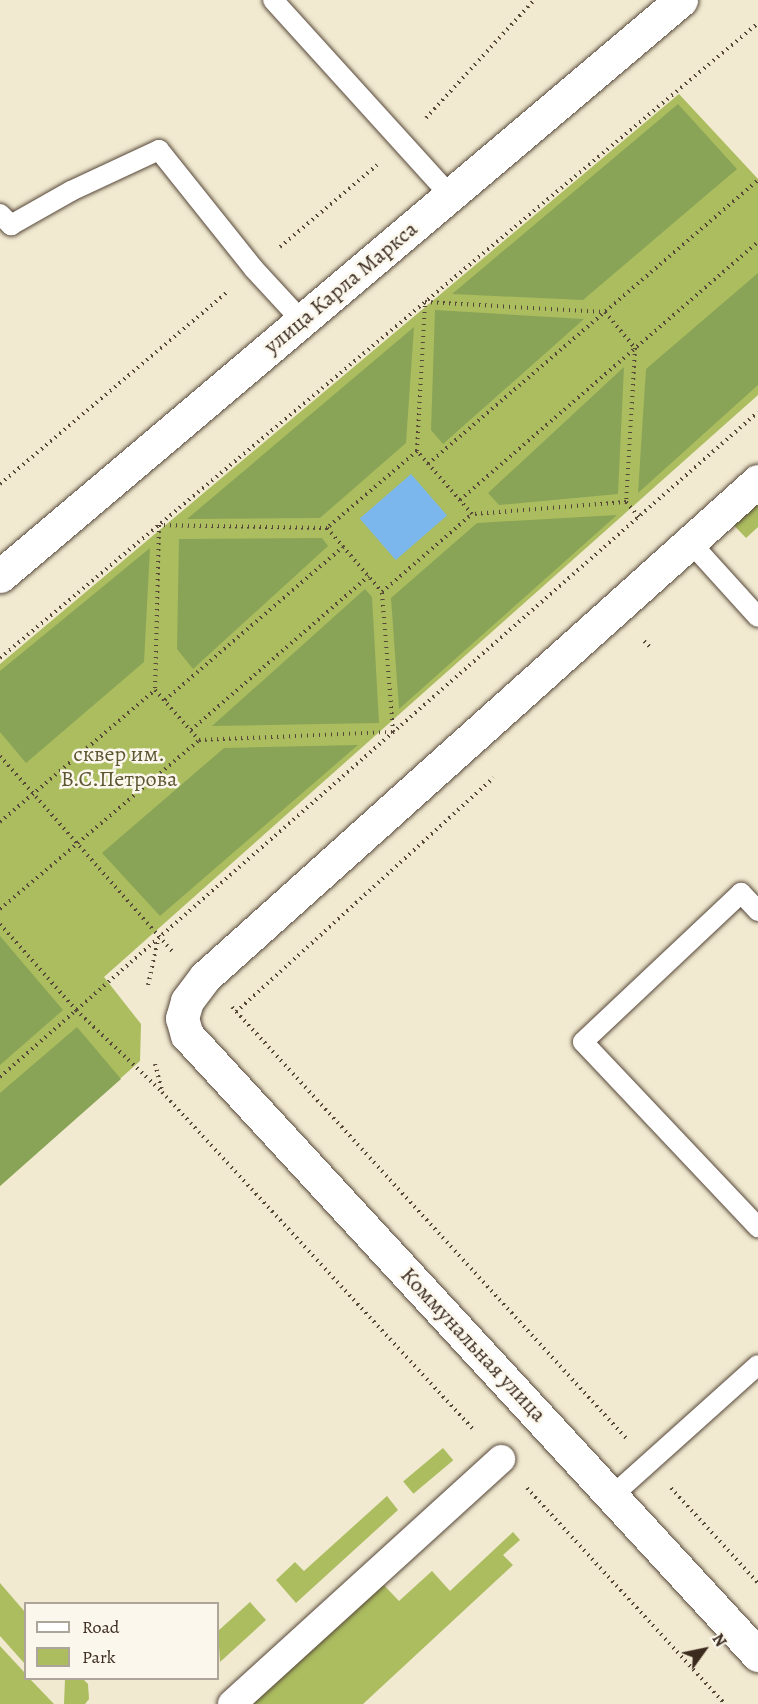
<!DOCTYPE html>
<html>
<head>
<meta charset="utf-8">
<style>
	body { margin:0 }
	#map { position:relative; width:758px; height:1704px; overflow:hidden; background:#f1e9d0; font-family:Alegreya,serif }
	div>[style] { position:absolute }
	.green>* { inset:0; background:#acbd60; transform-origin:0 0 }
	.forest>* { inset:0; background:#89a456 }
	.water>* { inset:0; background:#7bb6ec; transform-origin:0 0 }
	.path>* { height:4px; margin-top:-2px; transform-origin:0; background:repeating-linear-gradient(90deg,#564739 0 1.5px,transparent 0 6px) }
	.roads { filter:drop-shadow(0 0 2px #564739) drop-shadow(0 0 2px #564739) }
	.service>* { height:20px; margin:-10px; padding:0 10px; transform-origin:10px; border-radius:10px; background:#fff }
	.pedestrian>* { height:28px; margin:-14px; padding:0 14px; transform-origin:14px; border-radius:14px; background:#fff }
	.minor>* { height:33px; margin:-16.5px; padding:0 16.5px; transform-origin:16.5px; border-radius:16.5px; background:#fff }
	.secondary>* { height:33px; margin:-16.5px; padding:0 16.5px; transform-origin:16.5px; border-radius:16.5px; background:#fff }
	span { translate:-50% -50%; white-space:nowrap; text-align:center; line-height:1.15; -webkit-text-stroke:5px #fbf7ec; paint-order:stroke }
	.street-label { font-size:22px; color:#3b2a1e }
	.park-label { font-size:22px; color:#5d5632 }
	.legend { position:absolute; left:24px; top:1602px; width:195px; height:78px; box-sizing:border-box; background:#fbf7ec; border:2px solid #aea59a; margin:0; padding:8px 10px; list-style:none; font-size:18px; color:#3b2a1e }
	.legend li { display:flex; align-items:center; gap:12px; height:30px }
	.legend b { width:30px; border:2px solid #aea59a }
	.north { position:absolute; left:674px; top:1620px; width:60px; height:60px; -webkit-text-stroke:4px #fbf7ec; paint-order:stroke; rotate:57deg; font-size:16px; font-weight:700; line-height:24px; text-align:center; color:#3b2a1e }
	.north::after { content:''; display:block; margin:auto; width:21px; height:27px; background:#3b2a1e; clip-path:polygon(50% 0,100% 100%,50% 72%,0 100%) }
</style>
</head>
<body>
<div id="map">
	<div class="green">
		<div style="clip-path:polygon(679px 94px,758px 179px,758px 395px,104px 977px,141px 1024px,140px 1061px,0 1186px,0 664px)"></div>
		<div style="clip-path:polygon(758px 492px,758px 527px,746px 538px,728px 519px)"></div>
		<div style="left:443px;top:1448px;width:16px;height:52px;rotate:50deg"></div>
		<div style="clip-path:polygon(387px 1496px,398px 1510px,296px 1603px,276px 1580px,295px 1562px,304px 1571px)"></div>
		<div style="clip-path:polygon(513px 1532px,520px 1540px,503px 1555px,513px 1565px,363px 1704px,246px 1704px,379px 1580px,399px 1601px,432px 1571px,450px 1591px)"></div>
		<div style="clip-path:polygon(0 1583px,25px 1612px,25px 1664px,0 1636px)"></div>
		<div style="clip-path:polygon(250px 1602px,266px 1620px,220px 1662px,218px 1631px)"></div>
		<div style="clip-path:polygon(0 1646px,25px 1673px,26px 1678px,30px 1679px,54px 1704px,0 1704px)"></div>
		<div style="clip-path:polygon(65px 1679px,83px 1679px,88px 1684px,89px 1699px,85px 1704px,64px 1704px)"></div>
	</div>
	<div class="forest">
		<div style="clip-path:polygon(678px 104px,737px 169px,583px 300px,452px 294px)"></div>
		<div style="clip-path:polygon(758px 273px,758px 385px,638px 493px,646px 369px)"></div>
		<div style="clip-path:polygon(435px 310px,584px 319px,443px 444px,431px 430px)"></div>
		<div style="clip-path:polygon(414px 327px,406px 443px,320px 518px,187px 519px)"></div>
		<div style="clip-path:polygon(624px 367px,618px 494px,499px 505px,488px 493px)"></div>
		<div style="clip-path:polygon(617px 515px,399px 709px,391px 598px,477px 523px)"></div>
		<div style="clip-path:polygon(322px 538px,328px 546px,193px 669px,177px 649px,179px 539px)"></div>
		<div style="clip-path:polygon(150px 548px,144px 662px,26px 763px,0 732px,0 671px)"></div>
		<div style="clip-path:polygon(365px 589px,372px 597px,379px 723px,212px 726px)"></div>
		<div style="clip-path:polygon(358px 745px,160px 916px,102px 853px,224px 748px)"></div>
		<div style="clip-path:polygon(0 936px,63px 1010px,0 1065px)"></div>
		<div style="clip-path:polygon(77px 1027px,121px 1079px,0 1186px,0 1093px)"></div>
	</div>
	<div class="water">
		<div style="left:411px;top:474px;width:55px;height:68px;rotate:49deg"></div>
	</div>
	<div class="path">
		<div style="left:426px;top:118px;width:160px;rotate:-47.5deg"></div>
		<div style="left:280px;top:247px;width:127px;rotate:-40.2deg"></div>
		<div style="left:417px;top:451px;width:118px;rotate:139.5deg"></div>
		<div style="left:327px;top:528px;width:84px;rotate:49.3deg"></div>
		<div style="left:382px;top:592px;width:119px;rotate:-40.9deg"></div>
		<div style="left:472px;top:514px;width:84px;rotate:-131.1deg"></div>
		<div style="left:417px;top:451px;width:149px;rotate:-86.9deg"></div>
		<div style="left:425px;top:302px;width:180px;rotate:3.2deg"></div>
		<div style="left:605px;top:312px;width:47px;rotate:50.2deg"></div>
		<div style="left:635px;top:348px;width:154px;rotate:93.3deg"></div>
		<div style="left:626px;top:502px;width:154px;rotate:175.5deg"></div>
		<div style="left:428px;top:464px;width:435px;rotate:-40.7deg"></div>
		<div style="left:0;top:484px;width:299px;rotate:-40.2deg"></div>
		<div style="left:460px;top:500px;width:394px;rotate:-40.9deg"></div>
		<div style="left:626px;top:502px;width:20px;rotate:49deg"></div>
		<div style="left:327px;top:528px;width:168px;rotate:-179deg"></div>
		<div style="left:159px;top:525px;width:165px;rotate:91.4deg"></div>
		<div style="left:155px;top:690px;width:67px;rotate:48.7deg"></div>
		<div style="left:199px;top:740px;width:194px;rotate:-2.4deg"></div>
		<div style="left:393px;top:732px;width:140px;rotate:-94.5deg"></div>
		<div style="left:644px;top:641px;width:8px;rotate:45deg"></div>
		<div style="left:0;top:658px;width:989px;rotate:-39.95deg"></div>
		<div style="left:165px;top:700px;width:235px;rotate:-40.7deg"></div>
		<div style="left:191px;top:730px;width:235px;rotate:-40.9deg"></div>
		<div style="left:0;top:756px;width:260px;rotate:48.6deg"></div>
		<div style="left:0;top:822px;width:204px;rotate:-40.4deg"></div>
		<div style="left:0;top:909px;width:261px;rotate:-40.3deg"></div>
		<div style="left:0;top:924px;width:115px;rotate:48.5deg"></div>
		<div style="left:76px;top:1010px;width:119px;rotate:43.6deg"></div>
		<div style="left:162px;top:1092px;width:461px;rotate:47.3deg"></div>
		<div style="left:148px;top:985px;width:46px;rotate:-77.5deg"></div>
		<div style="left:232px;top:1007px;width:584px;rotate:47.57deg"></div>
		<div style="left:236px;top:1012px;width:348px;rotate:-42.3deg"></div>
		<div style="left:155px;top:1064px;width:28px;rotate:75deg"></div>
		<div style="left:0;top:1077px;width:1008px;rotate:-41.26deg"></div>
		<div style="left:527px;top:1488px;width:293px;rotate:47.5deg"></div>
		<div style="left:671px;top:1488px;width:129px;rotate:47.5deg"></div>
	</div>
	<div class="roads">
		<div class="service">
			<div style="left:273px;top:0;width:263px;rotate:47.8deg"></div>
			<div style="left:0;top:214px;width:16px;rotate:45deg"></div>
			<div style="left:11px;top:225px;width:69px;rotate:-29.5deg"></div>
			<div style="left:71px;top:191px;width:97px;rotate:-25deg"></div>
			<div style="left:159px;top:150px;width:152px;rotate:51.4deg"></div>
			<div style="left:254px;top:269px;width:71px;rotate:47.3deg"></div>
			<div style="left:690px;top:542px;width:101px;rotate:47.8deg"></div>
			<div style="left:758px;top:911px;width:25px;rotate:-133deg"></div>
			<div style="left:741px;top:893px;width:217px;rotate:136.7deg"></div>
			<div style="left:583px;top:1042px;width:255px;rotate:46.6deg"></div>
			<div style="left:612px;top:1496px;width:196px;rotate:-41.9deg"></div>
		</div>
		<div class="pedestrian">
			<div style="left:232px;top:1704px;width:364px;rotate:-42.3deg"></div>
		</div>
		<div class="minor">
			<div style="left:758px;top:481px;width:743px;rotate:138.11deg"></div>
			<div style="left:205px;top:977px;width:30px;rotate:127deg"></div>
			<div style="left:187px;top:1001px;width:18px;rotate:106deg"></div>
			<div style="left:182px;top:1018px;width:18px;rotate:74deg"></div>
			<div style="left:187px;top:1035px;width:843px;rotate:47.36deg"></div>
		</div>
		<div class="secondary">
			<div style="left:0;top:576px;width:892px;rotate:-40.23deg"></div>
		</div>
	</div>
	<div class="street-label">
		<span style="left:341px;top:288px;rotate:-40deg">улица Карла Маркса</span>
		<span style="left:473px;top:1345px;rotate:47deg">Коммунальная улица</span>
	</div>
	<div class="park-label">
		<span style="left:119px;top:767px">сквер им.<br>В.С.Петрова</span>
	</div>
	<ul class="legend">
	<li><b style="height:8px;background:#fff"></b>Road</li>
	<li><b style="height:16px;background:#acbd60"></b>Park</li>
	</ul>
	<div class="north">N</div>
</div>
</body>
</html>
